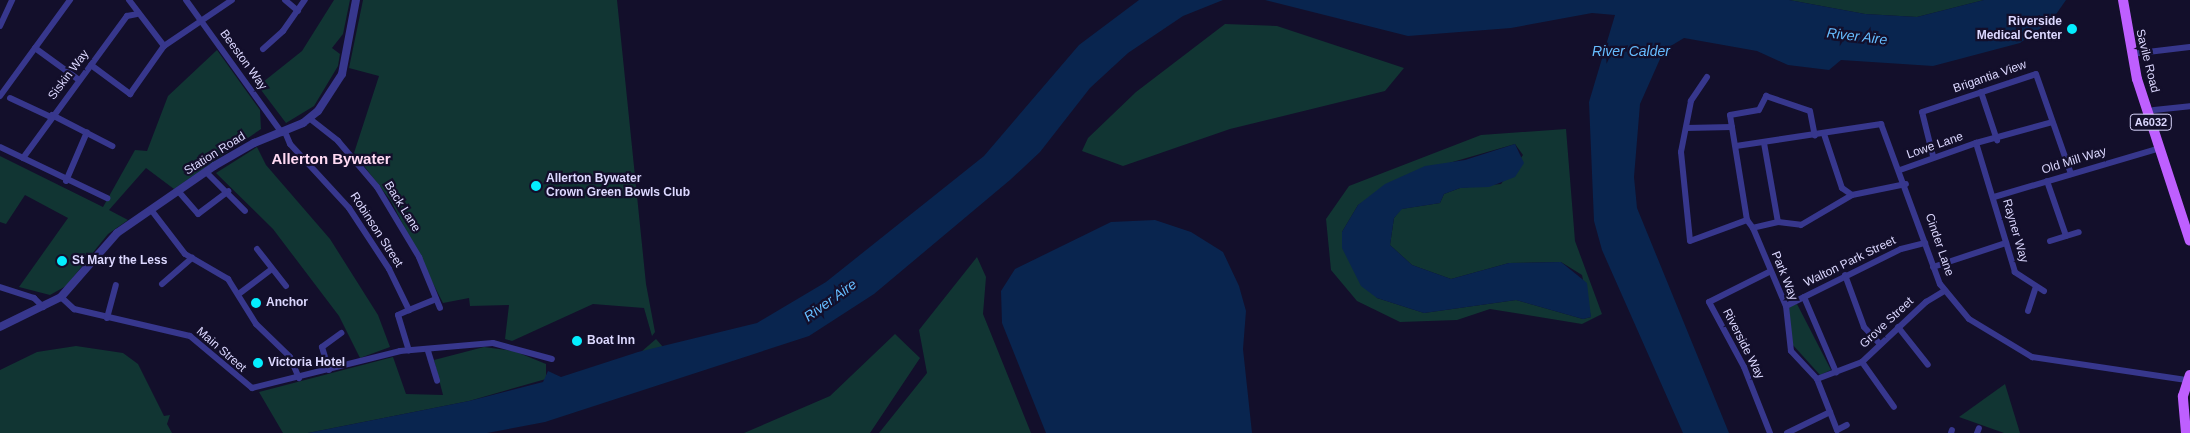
<!DOCTYPE html>
<html>
<head>
<meta charset="utf-8">
<style>
	body { margin:0 }
	#map { position:relative; width:2190px; height:433px; overflow:hidden; background:#130f2b; font-family:Arial,sans-serif }
	div>[style] { position:absolute }
	.green>* { inset:0; background:#113533; transform-origin:0 0 }
	.water>* { inset:0; background:#09254f }
	.minor>* { height:6px; margin:-3px; padding:0 3px; transform-origin:3px; border-radius:3px; background:#37378d }
	.tertiary>* { height:8px; margin:-4px; padding:0 4px; transform-origin:4px; border-radius:4px; background:#37378d }
	.primary>* { height:10px; margin:-5px; padding:0 5px; transform-origin:5px; border-radius:5px; background:#be5fff }
	.dots>* { width:14px; height:14px; translate:-50% -50%; box-sizing:border-box; border:2px solid #130f2b; border-radius:50% }
	span { translate:-50% -50%; white-space:nowrap; text-align:center; line-height:1.15; -webkit-text-stroke:4.5px #130f2b; paint-order:stroke }
	.shield-label span { padding:1px 4px; background:#130f2b; border:1px solid; border-radius:4px; -webkit-text-stroke-width:0 }
	.shield-label { font-size:11px; color:#dcd8ff; font-weight:700 }
	.poi-label { font-size:12px; color:#dcd8ff; font-weight:700 }
	.right { translate:-100% -50%; text-align:right }
	.left { translate:0 -50%; text-align:left }
	.street-label { font-size:12px; color:#dcd8ff }
	.water-label { font-size:14px; color:#66bdff; font-style:italic }
	.quarter-label { font-size:15px; color:#ffdaf3; font-weight:700 }
</style>
</head>
<body>
<div id="map">
	<div class="green">
		<div style="clip-path:polygon(334px 0,350px 0,343px 34px,332px 48px,340px 54px,338px 66px,314px 106px,286px 123px,258px 86px,302px 51px)"></div>
		<div style="clip-path:polygon(363px 0,617px 0,646px 284px,655px 332px,652px 336px,644px 308px,593px 304px,512px 341px,505px 339px,509px 305px,470px 306px,469px 298px,443px 303px,391px 201px,354px 153px,379px 76px,349px 68px)"></div>
		<div style="clip-path:polygon(1789px 0,1984px 0,1917px 17px,1865px 14px)"></div>
		<div style="clip-path:polygon(1225px 24px,1277px 26px,1404px 68px,1385px 91px,1230px 129px,1123px 166px,1082px 151px,1088px 138px,1136px 92px)"></div>
		<div style="clip-path:polygon(217px 50px,260px 110px,261px 129px,174px 189px,146px 168px,109px 210px,128px 220px,108px 234px,66px 286px,50px 295px,19px 287px,68px 218px,25px 195px,6px 224px,0 222px,0 156px,103px 207px,135px 150px,147px 151px,168px 96px)"></div>
		<div style="clip-path:polygon(evenodd,1566px 129px,1575px 241px,1602px 314px,1582px 324px,1490px 309px,1457px 320px,1400px 322px,1357px 301px,1331px 270px,1326px 219px,1349px 186px,1481px 135px,1566px 129px,1515px 144px,1523px 155px,1501px 184px,1460px 188px,1444px 194px,1440px 203px,1401px 209px,1394px 218px,1390px 245px,1412px 265px,1451px 279px,1509px 263px,1561px 262px,1582px 275px,1591px 317px,1583px 319px,1516px 300px,1424px 313px,1377px 298px,1342px 232px,1358px 205px,1404px 176px,1515px 144px)"></div>
		<div style="clip-path:polygon(257px 147px,266px 165px,330px 239px,378px 315px,390px 347px,360px 358px,339px 316px,273px 229px,216px 173px)"></div>
		<div style="clip-path:polygon(977px 257px,986px 277px,983px 314px,1031px 433px,879px 433px,927px 373px,919px 330px)"></div>
		<div style="clip-path:polygon(1797px 304px,1831px 370px,1820px 375px,1792px 344px,1788px 307px)"></div>
		<div style="clip-path:polygon(895px 334px,920px 358px,870px 433px,744px 433px,830px 396px)"></div>
		<div style="left:656px;top:339px;width:11px;height:67px;rotate:49deg"></div>
		<div style="clip-path:polygon(76px 346px,123px 353px,138px 364px,164px 416px,170px 415px,167px 424px,172px 433px,0 433px,0 370px,37px 352px)"></div>
		<div style="clip-path:polygon(484px 347px,514px 351px,546px 364px,546px 379px,469px 401px,308px 433px,283px 433px,259px 392px,393px 357px,406px 394px,443px 395px,434px 360px)"></div>
		<div style="clip-path:polygon(2005px 384px,2020px 433px,2004px 433px,1959px 417px)"></div>
	</div>
	<div class="water">
		<div style="clip-path:polygon(1139px 0,1223px 0,1183px 16px,1128px 53px,1090px 88px,1040px 152px,1010px 180px,874px 294px,809px 336px,545px 422px,487px 433px,308px 433px,469px 401px,543px 382px,548px 371px,561px 377px,638px 352px,757px 323px,826px 282px,984px 156px,1079px 45px)"></div>
		<div style="clip-path:polygon(1265px 0,1789px 0,1865px 14px,1917px 17px,1984px 0,2066px 0,2052px 20px,2020px 43px,1933px 66px,1841px 60px,1829px 70px,1788px 65px,1757px 51px,1684px 38px,1664px 50px,1640px 104px,1634px 177px,1637px 208px,1729px 433px,1683px 433px,1602px 250px,1594px 221px,1589px 102px,1615px 15px,1592px 13px,1511px 28px,1408px 36px)"></div>
		<div style="clip-path:polygon(1515px 144px,1524px 163px,1515px 177px,1489px 187px,1460px 188px,1444px 194px,1440px 203px,1402px 209px,1394px 218px,1390px 245px,1412px 265px,1451px 279px,1509px 263px,1561px 262px,1587px 283px,1591px 317px,1583px 319px,1516px 300px,1424px 313px,1377px 298px,1361px 286px,1342px 248px,1342px 232px,1358px 205px,1385px 184px,1425px 166px,1465px 160px)"></div>
		<div style="clip-path:polygon(1155px 220px,1191px 232px,1223px 252px,1239px 286px,1246px 311px,1243px 349px,1252px 433px,1046px 433px,1002px 323px,1001px 291px,1015px 269px,1111px 222px)"></div>
	</div>
	<div class="minor">
		<div style="left:129px;top:0;width:58px;rotate:52.7deg"></div>
		<div style="left:186px;top:0;width:164px;rotate:54.2deg"></div>
		<div style="left:285px;top:0;width:17px;rotate:40deg"></div>
		<div style="left:0;top:26px;width:29px;rotate:-65deg"></div>
		<div style="left:35px;top:48px;width:54px;rotate:36deg"></div>
		<div style="left:263px;top:49px;width:27px;rotate:-42deg"></div>
		<div style="left:283px;top:31px;width:38px;rotate:-55deg"></div>
		<div style="left:2131px;top:54px;width:59px;rotate:-6.8deg"></div>
		<div style="left:91px;top:65px;width:49px;rotate:36.6deg"></div>
		<div style="left:130px;top:94px;width:59px;rotate:-54.7deg"></div>
		<div style="left:164px;top:46px;width:82px;rotate:-34.1deg"></div>
		<div style="left:1707px;top:77px;width:29px;rotate:124deg"></div>
		<div style="left:1691px;top:101px;width:52px;rotate:101.1deg"></div>
		<div style="left:1681px;top:152px;width:89px;rotate:84.2deg"></div>
		<div style="left:1690px;top:241px;width:61px;rotate:-20.2deg"></div>
		<div style="left:1981px;top:92px;width:51px;rotate:71.6deg"></div>
		<div style="left:0;top:96px;width:119px;rotate:-53.9deg"></div>
		<div style="left:10px;top:98px;width:45px;rotate:24.9deg"></div>
		<div style="left:2154px;top:110px;width:36px;rotate:-6deg"></div>
		<div style="left:52px;top:115px;width:68px;rotate:27.3deg"></div>
		<div style="left:309px;top:118px;width:37px;rotate:38deg"></div>
		<div style="left:338px;top:141px;width:60px;rotate:49.7deg"></div>
		<div style="left:377px;top:187px;width:82px;rotate:59deg"></div>
		<div style="left:419px;top:257px;width:55px;rotate:67.6deg"></div>
		<div style="left:1686px;top:128px;width:46px;rotate:-1.2deg"></div>
		<div style="left:285px;top:132px;width:13px;rotate:67deg"></div>
		<div style="left:290px;top:144px;width:87px;rotate:47.3deg"></div>
		<div style="left:349px;top:208px;width:73px;rotate:56.7deg"></div>
		<div style="left:389px;top:269px;width:46px;rotate:64deg"></div>
		<div style="left:409px;top:310px;width:12px;rotate:156deg"></div>
		<div style="left:398px;top:315px;width:37px;rotate:73deg"></div>
		<div style="left:1824px;top:134px;width:57px;rotate:71.6deg"></div>
		<div style="left:1842px;top:188px;width:12px;rotate:35deg"></div>
		<div style="left:1852px;top:195px;width:55px;rotate:-11.5deg"></div>
		<div style="left:1764px;top:143px;width:80px;rotate:80deg"></div>
		<div style="left:1778px;top:222px;width:23px;rotate:7deg"></div>
		<div style="left:1801px;top:225px;width:59px;rotate:-30.5deg"></div>
		<div style="left:1736px;top:146px;width:147px;rotate:-8.6deg"></div>
		<div style="left:1881px;top:124px;width:171px;rotate:69.8deg"></div>
		<div style="left:1940px;top:284px;width:45px;rotate:50.4deg"></div>
		<div style="left:1969px;top:319px;width:74px;rotate:31.1deg"></div>
		<div style="left:2032px;top:357px;width:156px;rotate:8.5deg"></div>
		<div style="left:0;top:147px;width:119px;rotate:25.5deg"></div>
		<div style="left:1933px;top:156px;width:45px;rotate:-104deg"></div>
		<div style="left:1922px;top:112px;width:120px;rotate:-18.4deg"></div>
		<div style="left:2036px;top:74px;width:106px;rotate:70.7deg"></div>
		<div style="left:23px;top:158px;width:176px;rotate:-53.8deg"></div>
		<div style="left:127px;top:16px;width:10px;rotate:-11deg"></div>
		<div style="left:1900px;top:170px;width:81px;rotate:-19.6deg"></div>
		<div style="left:206px;top:172px;width:55px;rotate:45deg"></div>
		<div style="left:66px;top:181px;width:53px;rotate:-66.8deg"></div>
		<div style="left:2047px;top:181px;width:58px;rotate:70.9deg"></div>
		<div style="left:179px;top:192px;width:29px;rotate:49deg"></div>
		<div style="left:198px;top:214px;width:38px;rotate:-37deg"></div>
		<div style="left:1994px;top:197px;width:173px;rotate:-16.4deg"></div>
		<div style="left:152px;top:211px;width:54px;rotate:52.5deg"></div>
		<div style="left:185px;top:254px;width:50px;rotate:30.2deg"></div>
		<div style="left:228px;top:279px;width:53px;rotate:58.1deg"></div>
		<div style="left:256px;top:324px;width:47px;rotate:44.1deg"></div>
		<div style="left:290px;top:357px;width:23px;rotate:67deg"></div>
		<div style="left:1778px;top:222px;width:26px;rotate:167deg"></div>
		<div style="left:1753px;top:228px;width:10px;rotate:-127deg"></div>
		<div style="left:1747px;top:220px;width:106px;rotate:-99.2deg"></div>
		<div style="left:1730px;top:115px;width:29px;rotate:-10deg"></div>
		<div style="left:1759px;top:110px;width:16px;rotate:-63deg"></div>
		<div style="left:1766px;top:96px;width:46px;rotate:18.8deg"></div>
		<div style="left:1810px;top:111px;width:25px;rotate:79deg"></div>
		<div style="left:1753px;top:228px;width:85px;rotate:67.1deg"></div>
		<div style="left:1786px;top:306px;width:45px;rotate:83.7deg"></div>
		<div style="left:1791px;top:351px;width:38px;rotate:47deg"></div>
		<div style="left:1817px;top:379px;width:55px;rotate:68.6deg"></div>
		<div style="left:1837px;top:430px;width:11px;rotate:-27deg"></div>
		<div style="left:2050px;top:241px;width:30px;rotate:-17deg"></div>
		<div style="left:257px;top:249px;width:47px;rotate:51.9deg"></div>
		<div style="left:1933px;top:267px;width:77px;rotate:-18.2deg"></div>
		<div style="left:1769px;top:272px;width:67px;rotate:153.4deg"></div>
		<div style="left:1709px;top:302px;width:74px;rotate:61.7deg"></div>
		<div style="left:1744px;top:367px;width:71px;rotate:68.5deg"></div>
		<div style="left:1845px;top:275px;width:55px;rotate:69.9deg"></div>
		<div style="left:1864px;top:327px;width:23px;rotate:47deg"></div>
		<div style="left:162px;top:284px;width:40px;rotate:-41deg"></div>
		<div style="left:0;top:287px;width:36px;rotate:18deg"></div>
		<div style="left:34px;top:298px;width:13px;rotate:45deg"></div>
		<div style="left:2044px;top:291px;width:35px;rotate:-147deg"></div>
		<div style="left:2015px;top:272px;width:135px;rotate:-106.8deg"></div>
		<div style="left:1976px;top:143px;width:79px;rotate:-15.4deg"></div>
		<div style="left:240px;top:293px;width:40px;rotate:-37deg"></div>
		<div style="left:61px;top:297px;width:18px;rotate:43deg"></div>
		<div style="left:74px;top:309px;width:119px;rotate:13.1deg"></div>
		<div style="left:190px;top:336px;width:81px;rotate:40deg"></div>
		<div style="left:252px;top:388px;width:153px;rotate:-14deg"></div>
		<div style="left:400px;top:351px;width:93px;rotate:-4.9deg"></div>
		<div style="left:493px;top:343px;width:61px;rotate:15.2deg"></div>
		<div style="left:1804px;top:297px;width:82px;rotate:66.9deg"></div>
		<div style="left:1786px;top:306px;width:128px;rotate:-26.4deg"></div>
		<div style="left:1901px;top:249px;width:25px;rotate:-14deg"></div>
		<div style="left:409px;top:310px;width:29px;rotate:-22deg"></div>
		<div style="left:2028px;top:311px;width:25px;rotate:-72deg"></div>
		<div style="left:107px;top:318px;width:34px;rotate:-75deg"></div>
		<div style="left:1898px;top:327px;width:48px;rotate:51.7deg"></div>
		<div style="left:428px;top:351px;width:31px;rotate:73deg"></div>
		<div style="left:1862px;top:362px;width:55px;rotate:54.6deg"></div>
		<div style="left:329px;top:370px;width:24px;rotate:-107deg"></div>
		<div style="left:322px;top:347px;width:24px;rotate:-36deg"></div>
		<div style="left:1817px;top:379px;width:48px;rotate:-20.7deg"></div>
		<div style="left:1862px;top:362px;width:88px;rotate:-43.2deg"></div>
		<div style="left:1926px;top:302px;width:21px;rotate:-31deg"></div>
		<div style="left:1787px;top:433px;width:48px;rotate:-26deg"></div>
		<div style="left:1951px;top:433px;width:3px;rotate:-72deg"></div>
		<div style="left:1977px;top:433px;width:5px;rotate:-68deg"></div>
	</div>
	<div class="tertiary">
		<div style="left:0;top:327px;width:68px;rotate:-26.2deg"></div>
		<div style="left:61px;top:297px;width:85px;rotate:-48.8deg"></div>
		<div style="left:117px;top:233px;width:118px;rotate:-34.6deg"></div>
		<div style="left:214px;top:166px;width:46px;rotate:-29.9deg"></div>
		<div style="left:254px;top:143px;width:53px;rotate:-22.2deg"></div>
		<div style="left:303px;top:123px;width:19px;rotate:-39deg"></div>
		<div style="left:318px;top:111px;width:44px;rotate:-57deg"></div>
		<div style="left:342px;top:74px;width:75px;rotate:-79.3deg"></div>
	</div>
	<div class="primary">
		<div style="left:2123px;top:0;width:80px;rotate:80deg"></div>
		<div style="left:2137px;top:79px;width:170px;rotate:71.9deg"></div>
		<div style="left:2186px;top:433px;width:37px;rotate:-95deg"></div>
		<div style="left:2183px;top:396px;width:22px;rotate:-72deg"></div>
	</div>
	<div class="dots">
		<div style="left:2072px;top:29px;background:#04eeff"></div>
		<div style="left:536px;top:186px;background:#04eeff"></div>
		<div style="left:62px;top:261px;background:#04eeff"></div>
		<div style="left:256px;top:303px;background:#04eeff"></div>
		<div style="left:577px;top:341px;background:#04eeff"></div>
		<div style="left:258px;top:363px;background:#04eeff"></div>
	</div>
	<div class="shield-label">
		<span style="left:2151px;top:122px">A6032</span>
	</div>
	<div class="poi-label">
		<span class="right" style="left:2062px;top:29px">Riverside<br>Medical Center</span>
		<span class="left" style="left:546px;top:186px">Allerton Bywater<br>Crown Green Bowls Club</span>
		<span class="left" style="left:72px;top:261px">St Mary the Less</span>
		<span class="left" style="left:266px;top:303px">Anchor</span>
		<span class="left" style="left:587px;top:341px">Boat Inn</span>
		<span class="left" style="left:268px;top:363px">Victoria Hotel</span>
	</div>
	<div class="street-label">
		<span style="left:243px;top:60px;rotate:54deg">Beeston Way</span>
		<span style="left:2147px;top:61px;rotate:76deg">Savile Road</span>
		<span style="left:69px;top:75px;rotate:-53deg">Siskin Way</span>
		<span style="left:1990px;top:77px;rotate:-19deg">Brigantia View</span>
		<span style="left:1935px;top:146px;rotate:-19deg">Lowe Lane</span>
		<span style="left:215px;top:154px;rotate:-32deg">Station Road</span>
		<span style="left:2074px;top:161px;rotate:-17deg">Old Mill Way</span>
		<span style="left:402px;top:207px;rotate:58deg">Back Lane</span>
		<span style="left:376px;top:230px;rotate:57deg">Robinson Street</span>
		<span style="left:2015px;top:231px;rotate:74deg">Rayner Way</span>
		<span style="left:1939px;top:245px;rotate:71deg">Cinder Lane</span>
		<span style="left:1850px;top:262px;rotate:-26deg">Walton Park Street</span>
		<span style="left:1784px;top:276px;rotate:68deg">Park Way</span>
		<span style="left:1887px;top:323px;rotate:-43deg">Grove Street</span>
		<span style="left:1743px;top:344px;rotate:63deg">Riverside Way</span>
		<span style="left:221px;top:350px;rotate:41deg">Main Street</span>
	</div>
	<div class="water-label">
		<span style="left:1857px;top:36px;rotate:7deg">River Aire</span>
		<span style="left:1631px;top:51px">River Calder</span>
		<span style="left:830px;top:300px;rotate:-36deg">River Aire</span>
	</div>
	<div class="quarter-label">
		<span style="left:331px;top:159px">Allerton Bywater</span>
	</div>
</div>
</body>
</html>
